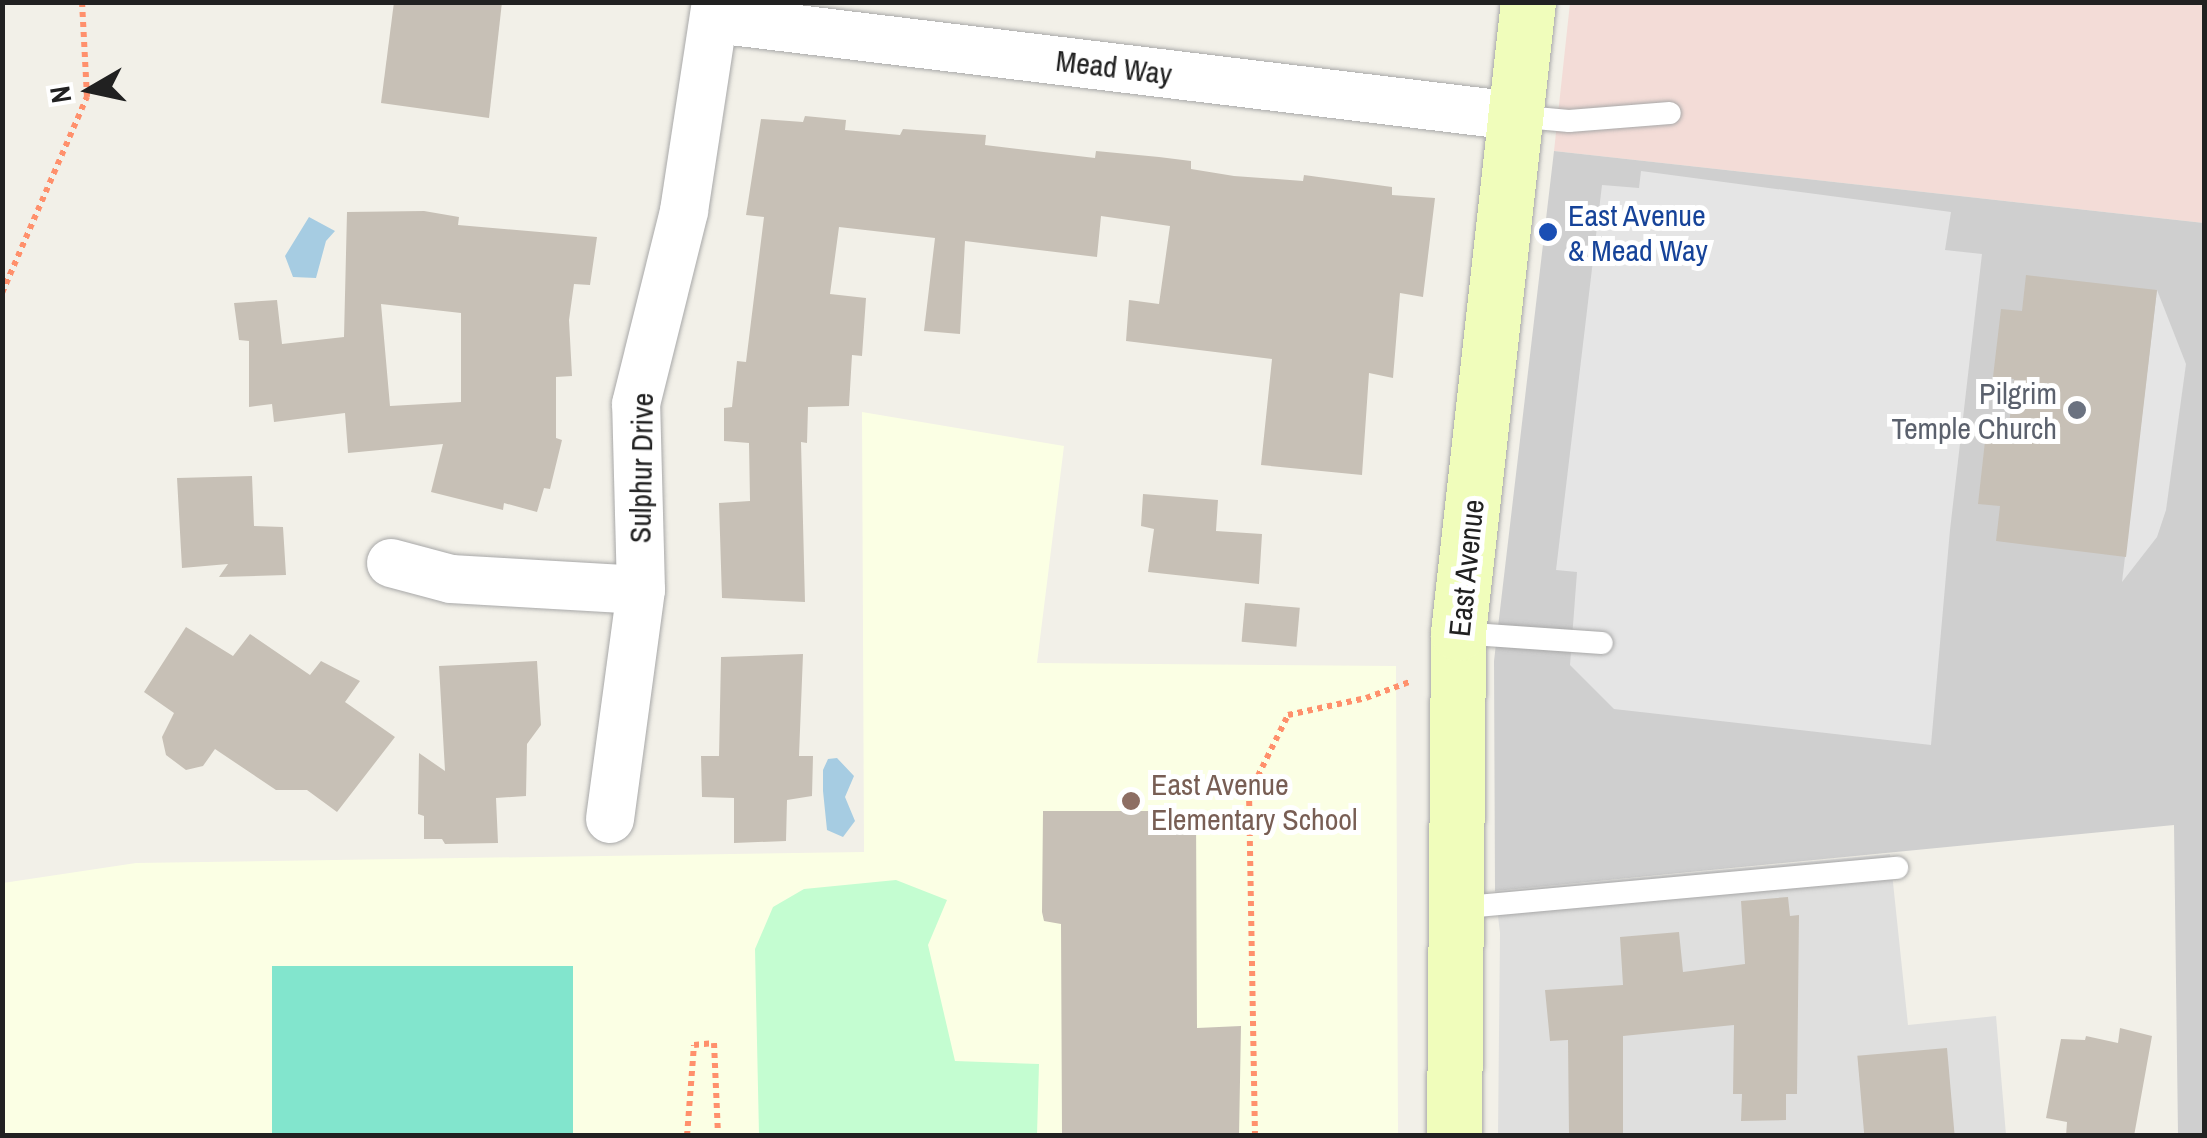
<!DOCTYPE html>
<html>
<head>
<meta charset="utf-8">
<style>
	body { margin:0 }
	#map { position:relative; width:2207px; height:1138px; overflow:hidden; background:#f2f0e8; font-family:"Archivo Narrow",sans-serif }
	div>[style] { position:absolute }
	.residential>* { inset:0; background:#dfdfde }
	.commercial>* { inset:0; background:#f3dcd7 }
	.education>* { inset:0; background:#fbffe4 }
	.religious>* { inset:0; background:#cfcfcf }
	.park>* { inset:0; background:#c4fdd1 }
	.pitch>* { inset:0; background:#82e5cd; transform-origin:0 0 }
	.parking>* { inset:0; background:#e5e5e5 }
	.water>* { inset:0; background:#a6cce2 }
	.building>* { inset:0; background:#c7c0b6; transform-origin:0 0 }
	.path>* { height:6px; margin-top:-3px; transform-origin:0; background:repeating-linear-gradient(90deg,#ff906c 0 5px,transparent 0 10px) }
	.roads { filter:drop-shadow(0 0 2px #a8a8a8) drop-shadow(0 0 2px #a8a8a8) }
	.lane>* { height:22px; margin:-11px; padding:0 11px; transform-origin:11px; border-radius:11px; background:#fff }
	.street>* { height:48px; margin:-24px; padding:0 24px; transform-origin:24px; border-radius:24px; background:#fff }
	.secondary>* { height:55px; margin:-27.5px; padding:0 27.5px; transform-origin:27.5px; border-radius:27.5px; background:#f0fdbb }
	.dots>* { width:28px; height:28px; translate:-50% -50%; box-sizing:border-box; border:5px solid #fff; border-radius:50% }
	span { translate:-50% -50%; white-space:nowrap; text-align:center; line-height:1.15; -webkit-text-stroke:10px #fff; paint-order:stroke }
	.street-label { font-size:30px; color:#212121 }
	.transit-label { font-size:30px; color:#164399 }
	.left { translate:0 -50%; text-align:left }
	.worship-label { font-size:30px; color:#5b616d }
	.right { translate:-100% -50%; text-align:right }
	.education-label { font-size:30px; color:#785e54 }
	.frame { position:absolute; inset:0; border:5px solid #212121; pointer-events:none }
	.north { position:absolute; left:40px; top:40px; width:100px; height:100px; -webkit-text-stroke:8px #fff; paint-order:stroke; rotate:261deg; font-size:28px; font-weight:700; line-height:40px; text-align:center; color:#212121 }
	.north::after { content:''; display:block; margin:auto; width:35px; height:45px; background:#212121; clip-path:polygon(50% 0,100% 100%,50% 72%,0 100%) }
</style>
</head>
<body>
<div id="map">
	<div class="residential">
		<div style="clip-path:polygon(1890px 854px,1908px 1025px,1996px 1016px,2006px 1135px,1498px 1135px,1500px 933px,1495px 891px)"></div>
	</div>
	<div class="commercial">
		<div style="clip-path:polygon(1570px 3px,2204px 3px,2204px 223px,1554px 151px)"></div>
	</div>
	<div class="education">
		<div style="clip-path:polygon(862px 412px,1064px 446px,1037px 663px,1396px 666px,1398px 1135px,3px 1136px,3px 883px,136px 863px,864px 852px)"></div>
	</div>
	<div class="religious">
		<div style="clip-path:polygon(1554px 151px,2204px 223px,2204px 1135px,2178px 1135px,2174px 825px,1495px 891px,1494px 661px)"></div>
	</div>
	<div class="park">
		<div style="clip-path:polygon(896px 880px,947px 900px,928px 945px,955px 1061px,1039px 1064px,1037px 1135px,759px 1135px,755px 949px,773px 907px,804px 889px)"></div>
	</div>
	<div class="pitch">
		<div style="left:573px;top:966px;width:169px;height:301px;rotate:90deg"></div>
	</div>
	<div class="parking">
		<div style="clip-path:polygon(1641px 171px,1951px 212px,1945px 250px,1982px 254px,1950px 530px,1931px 745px,1614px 709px,1570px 665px,1577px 572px,1556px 570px,1602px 185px,1639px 188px)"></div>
		<div style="clip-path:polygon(2157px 290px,2186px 364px,2166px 510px,2157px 537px,2122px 582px)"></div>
	</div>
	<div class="water">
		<div style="clip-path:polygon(309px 217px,335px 231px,326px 241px,316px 278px,293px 277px,285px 256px)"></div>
		<div style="clip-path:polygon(837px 758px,854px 776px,845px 797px,855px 821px,843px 837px,827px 830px,823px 791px,823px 770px,828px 759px)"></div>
	</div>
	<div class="building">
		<div style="clip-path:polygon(394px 2px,502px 2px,489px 118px,381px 103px)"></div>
		<div style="clip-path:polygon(805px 116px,846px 120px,845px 130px,900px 135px,903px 129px,986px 135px,985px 145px,1095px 158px,1096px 151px,1159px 157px,1191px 161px,1191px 169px,1234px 176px,1303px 181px,1304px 175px,1392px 187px,1392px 195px,1435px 198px,1423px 297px,1400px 293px,1393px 378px,1369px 373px,1362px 475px,1261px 465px,1272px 359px,1126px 341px,1129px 300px,1159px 304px,1170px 226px,1101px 216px,1097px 257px,965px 241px,960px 334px,924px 331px,935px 238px,839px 227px,830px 294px,866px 298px,862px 356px,852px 355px,849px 406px,808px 407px,807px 443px,801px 442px,805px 602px,722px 598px,719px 503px,750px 501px,749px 443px,724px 441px,724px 408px,732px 407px,737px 361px,746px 362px,764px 217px,746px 215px,761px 119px,803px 122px)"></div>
		<div style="clip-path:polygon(evenodd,424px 211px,459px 217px,458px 225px,597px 237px,590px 285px,574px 284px,569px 320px,572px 376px,556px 377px,556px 438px,562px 440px,550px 489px,544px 488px,537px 512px,504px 503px,503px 510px,431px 492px,443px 444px,348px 453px,345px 413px,274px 422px,272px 404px,249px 407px,249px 341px,239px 340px,234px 303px,277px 300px,282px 344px,344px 337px,347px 212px,424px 211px,381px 304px,461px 313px,461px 402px,390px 406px,381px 304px)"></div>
		<div style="clip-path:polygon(2026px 275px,2157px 290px,2126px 557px,1996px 541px,2000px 506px,1978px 504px,1985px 441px,2007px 444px,2014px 379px,1993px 377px,2001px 309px,2022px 311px)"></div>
		<div style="clip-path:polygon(252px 476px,254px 526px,283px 527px,286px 575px,219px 577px,228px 564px,182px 568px,177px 478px)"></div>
		<div style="clip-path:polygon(1143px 494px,1218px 500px,1216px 531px,1262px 534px,1259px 584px,1148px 572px,1154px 529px,1141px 526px)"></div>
		<div style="left:1245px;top:603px;width:55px;height:39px;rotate:5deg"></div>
		<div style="clip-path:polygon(186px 627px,233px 656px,250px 634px,310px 675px,321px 661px,360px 681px,345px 702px,395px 737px,337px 812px,307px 790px,276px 790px,215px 749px,203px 766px,186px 770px,166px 755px,162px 737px,174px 713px,144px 692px)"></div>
		<div style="clip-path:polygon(803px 654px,799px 756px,813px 756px,812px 796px,787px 800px,786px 841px,734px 843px,734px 798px,702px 797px,701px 756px,719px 756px,721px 657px)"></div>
		<div style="clip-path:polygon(537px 661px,541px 725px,527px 744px,526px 796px,496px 798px,498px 843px,445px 844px,442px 839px,424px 839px,424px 816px,418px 814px,419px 753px,445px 771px,439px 666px)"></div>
		<div style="clip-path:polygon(1043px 811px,1196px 811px,1197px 1028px,1241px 1026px,1239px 1136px,1062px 1136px,1061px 924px,1044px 921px,1042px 912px)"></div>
		<div style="clip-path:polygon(1788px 897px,1790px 916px,1799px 915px,1797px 1094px,1786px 1094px,1786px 1120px,1741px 1121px,1742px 1094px,1733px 1094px,1734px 1025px,1623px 1036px,1623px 1136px,1569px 1136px,1568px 1040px,1550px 1041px,1545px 990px,1623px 985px,1620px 937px,1679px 932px,1683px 972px,1745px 964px,1741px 901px)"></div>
		<div style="clip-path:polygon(2120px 1028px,2152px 1036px,2134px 1136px,2066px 1136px,2067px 1122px,2046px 1118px,2061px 1039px,2085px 1040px,2086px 1036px,2118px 1043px)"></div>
		<div style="left:1947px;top:1048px;width:88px;height:90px;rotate:85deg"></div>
	</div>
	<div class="path">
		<div style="left:2px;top:293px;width:214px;rotate:-66.6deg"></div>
		<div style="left:87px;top:97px;width:95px;rotate:-93deg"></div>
		<div style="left:687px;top:1136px;width:91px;rotate:-85.6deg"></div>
		<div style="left:694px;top:1045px;width:20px;rotate:-6deg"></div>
		<div style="left:714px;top:1043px;width:93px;rotate:87.5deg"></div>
		<div style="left:1255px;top:1136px;width:342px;rotate:-91deg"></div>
		<div style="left:1249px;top:794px;width:88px;rotate:-63.7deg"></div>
		<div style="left:1288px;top:715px;width:80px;rotate:-12.3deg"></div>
		<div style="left:1366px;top:698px;width:49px;rotate:-20.3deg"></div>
	</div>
	<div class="roads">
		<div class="lane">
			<div style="left:1514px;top:116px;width:55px;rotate:5.2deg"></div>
			<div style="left:1569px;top:121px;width:101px;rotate:-4.5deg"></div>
			<div style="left:1458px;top:633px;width:144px;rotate:4deg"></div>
			<div style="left:1455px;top:908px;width:444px;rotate:-5.2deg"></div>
		</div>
		<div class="street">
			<div style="left:715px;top:19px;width:805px;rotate:6.92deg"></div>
			<div style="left:391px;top:563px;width:62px;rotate:14.9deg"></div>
			<div style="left:451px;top:579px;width:190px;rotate:3.3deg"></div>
			<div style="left:610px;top:819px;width:231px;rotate:-82.3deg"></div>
			<div style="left:641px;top:590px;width:186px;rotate:-91.5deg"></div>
			<div style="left:636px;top:404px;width:199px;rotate:-76deg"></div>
			<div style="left:684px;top:211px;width:211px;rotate:-81.3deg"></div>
		</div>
		<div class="secondary">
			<div style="left:1454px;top:1136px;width:503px;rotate:-89.54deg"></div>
			<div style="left:1458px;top:633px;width:635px;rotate:-83.67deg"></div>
		</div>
	</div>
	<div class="dots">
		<div style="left:1548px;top:232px;background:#1a4fb4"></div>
		<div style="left:2077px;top:410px;background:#6b7280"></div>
		<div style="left:1131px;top:801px;background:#8d6e63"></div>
	</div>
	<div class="street-label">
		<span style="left:1114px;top:67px;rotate:7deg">Mead Way</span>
		<span style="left:641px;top:468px;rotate:-89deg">Sulphur Drive</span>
		<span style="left:1466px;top:568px;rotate:-84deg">East Avenue</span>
	</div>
	<div class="transit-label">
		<span class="left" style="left:1568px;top:232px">East Avenue<br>&amp; Mead Way</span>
	</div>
	<div class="worship-label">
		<span class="right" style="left:2057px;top:410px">Pilgrim<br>Temple Church</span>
	</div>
	<div class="education-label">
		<span class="left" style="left:1151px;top:801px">East Avenue<br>Elementary School</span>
	</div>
	<div class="frame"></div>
	<div class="north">N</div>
</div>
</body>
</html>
